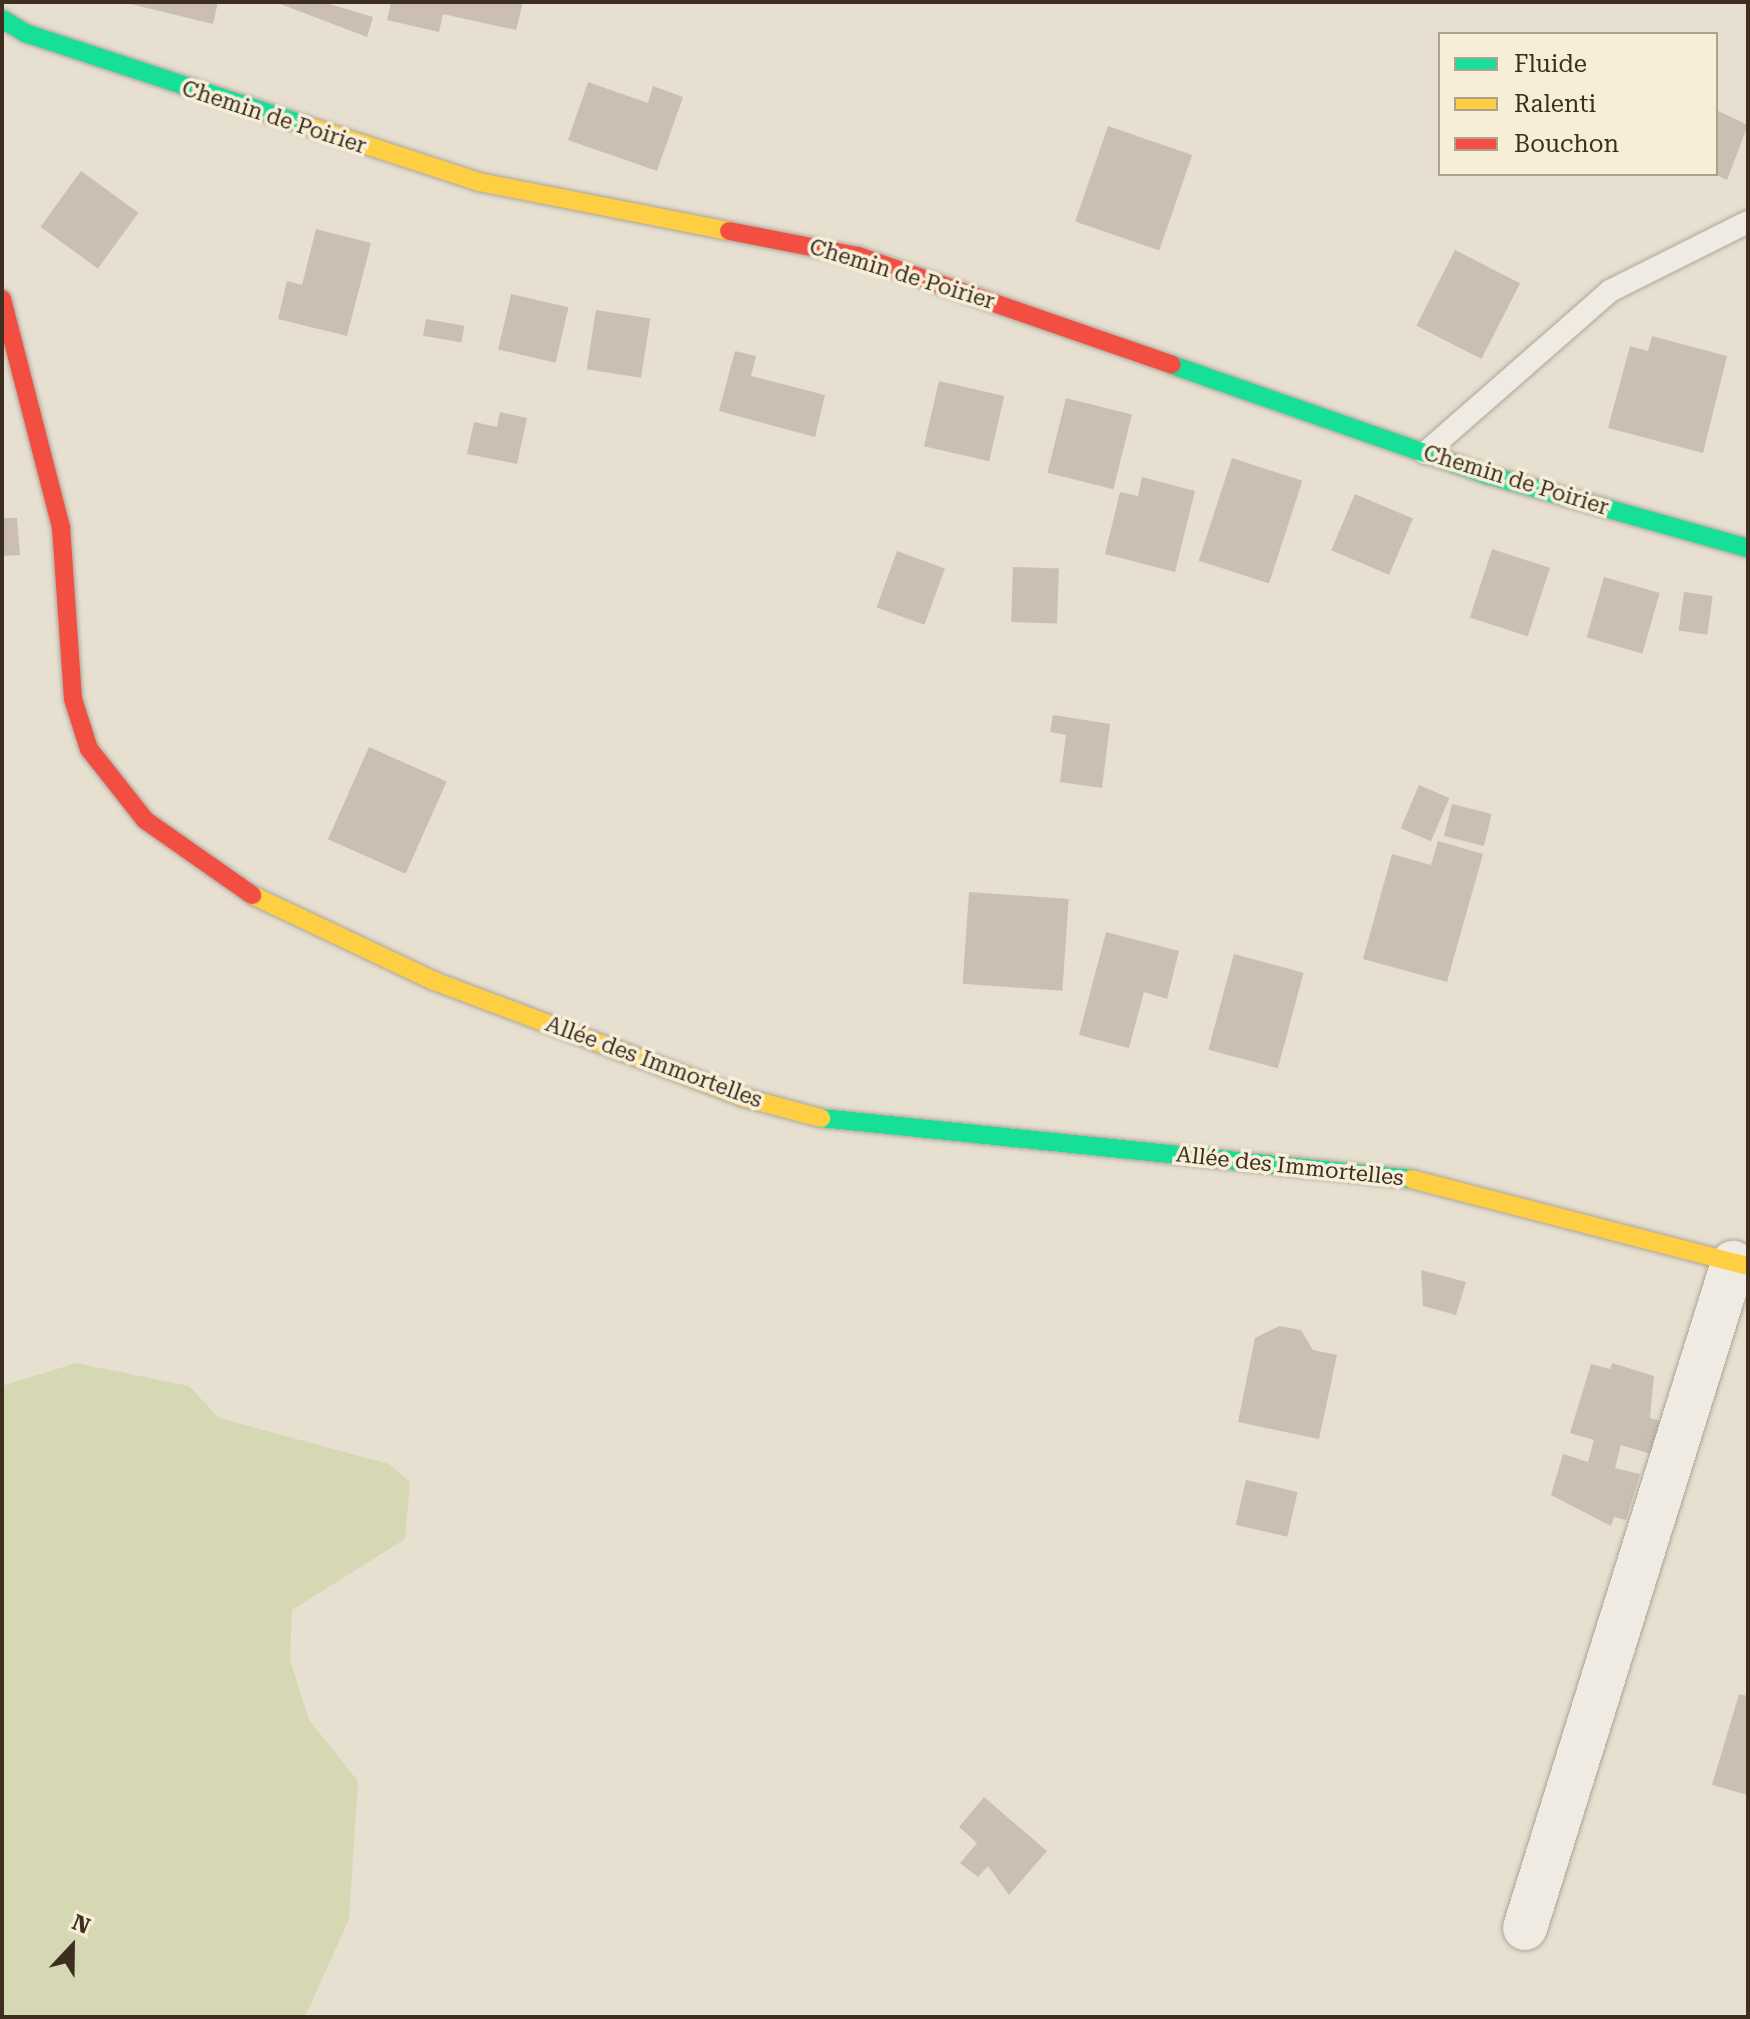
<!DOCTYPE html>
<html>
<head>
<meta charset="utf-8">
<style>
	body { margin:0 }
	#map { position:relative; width:1750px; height:2019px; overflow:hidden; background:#e7e0d1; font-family:"Roboto Serif",serif }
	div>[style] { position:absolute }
	.green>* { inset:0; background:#d6d7b3 }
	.building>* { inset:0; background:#cbbfb2; transform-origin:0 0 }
	.roads { filter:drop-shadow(0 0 2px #ada599) drop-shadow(0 0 2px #ada599) }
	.lane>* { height:22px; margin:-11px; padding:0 11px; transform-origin:11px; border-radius:11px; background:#efebe3 }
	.street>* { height:44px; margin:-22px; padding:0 22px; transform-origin:22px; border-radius:22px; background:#efebe3 }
	.fast>* { height:18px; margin:-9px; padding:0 9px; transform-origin:9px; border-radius:9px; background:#16e098 }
	.slow>* { height:18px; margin:-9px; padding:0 9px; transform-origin:9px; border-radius:9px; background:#ffcf43 }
	.jam>* { height:18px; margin:-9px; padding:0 9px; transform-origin:9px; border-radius:9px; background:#f24e42 }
	span { translate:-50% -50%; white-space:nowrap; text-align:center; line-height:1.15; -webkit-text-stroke:7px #f7eed8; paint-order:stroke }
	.street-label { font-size:22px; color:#3d2e20 }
	.frame { position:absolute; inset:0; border:4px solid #3d2e20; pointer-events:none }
	.legend { position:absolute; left:1438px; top:32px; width:280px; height:144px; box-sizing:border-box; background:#f7eed8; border:2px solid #ada18e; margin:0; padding:10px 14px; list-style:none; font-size:24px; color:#3d2e20 }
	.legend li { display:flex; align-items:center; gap:16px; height:40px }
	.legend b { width:40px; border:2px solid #ada18e }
	.north { position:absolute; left:32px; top:1907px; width:80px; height:80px; -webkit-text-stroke:6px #f7eed8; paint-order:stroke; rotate:22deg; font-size:22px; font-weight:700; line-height:32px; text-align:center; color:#3d2e20 }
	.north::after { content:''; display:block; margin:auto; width:28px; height:36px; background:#3d2e20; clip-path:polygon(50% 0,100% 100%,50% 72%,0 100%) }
</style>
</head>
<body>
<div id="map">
	<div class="green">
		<div style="clip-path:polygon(76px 1363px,189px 1386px,219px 1418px,389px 1464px,410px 1482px,405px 1539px,292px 1610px,290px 1660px,309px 1720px,358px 1781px,349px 1919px,305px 2017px,2px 2017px,2px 1386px)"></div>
	</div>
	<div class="building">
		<div style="clip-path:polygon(122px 2px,218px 2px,213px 24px)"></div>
		<div style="clip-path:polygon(275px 2px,323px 2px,373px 17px,367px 37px)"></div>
		<div style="clip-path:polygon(391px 2px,523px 2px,516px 30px,443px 14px,439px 32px,387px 20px)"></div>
		<div style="clip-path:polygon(588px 82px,648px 103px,653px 86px,683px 97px,657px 171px,568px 140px)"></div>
		<div style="clip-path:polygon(1716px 110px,1748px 125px,1727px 180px,1716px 175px)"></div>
		<div style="left:1108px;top:126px;width:89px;height:101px;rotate:19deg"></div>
		<div style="left:81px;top:171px;width:71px;height:69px;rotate:36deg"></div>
		<div style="clip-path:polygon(316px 229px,371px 243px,347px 336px,278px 319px,287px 281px,302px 285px)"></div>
		<div style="left:1455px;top:250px;width:73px;height:85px;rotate:27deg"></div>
		<div style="left:511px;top:294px;width:59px;height:57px;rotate:13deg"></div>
		<div style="left:596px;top:310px;width:55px;height:60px;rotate:9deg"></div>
		<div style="left:426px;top:319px;width:39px;height:17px;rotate:10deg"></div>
		<div style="clip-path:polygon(1652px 336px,1727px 356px,1703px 453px,1608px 428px,1630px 346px,1648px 351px)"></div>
		<div style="clip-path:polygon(735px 351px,756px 356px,751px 376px,825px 395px,815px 437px,719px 411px)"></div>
		<div style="left:939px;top:381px;width:67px;height:67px;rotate:13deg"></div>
		<div style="left:1066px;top:398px;width:68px;height:77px;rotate:14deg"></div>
		<div style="clip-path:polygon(500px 412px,527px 418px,517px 464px,467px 454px,474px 422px,497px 427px)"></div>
		<div style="left:1232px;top:458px;width:74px;height:108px;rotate:18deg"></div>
		<div style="clip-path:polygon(1142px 477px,1195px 491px,1175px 572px,1105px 554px,1120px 492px,1138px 496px)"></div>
		<div style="left:1355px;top:494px;width:63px;height:61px;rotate:23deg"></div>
		<div style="clip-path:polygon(2px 518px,17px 518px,20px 555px,2px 556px)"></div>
		<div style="left:1492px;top:549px;width:61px;height:72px;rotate:18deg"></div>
		<div style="left:897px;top:551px;width:51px;height:60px;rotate:20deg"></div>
		<div style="left:1013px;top:567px;width:46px;height:55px;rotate:2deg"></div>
		<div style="left:1604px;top:577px;width:58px;height:63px;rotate:16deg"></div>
		<div style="left:1684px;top:592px;width:29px;height:39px;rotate:8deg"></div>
		<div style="clip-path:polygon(1053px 715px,1110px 724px,1102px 788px,1060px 782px,1066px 735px,1050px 732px)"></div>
		<div style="left:369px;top:747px;width:85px;height:101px;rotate:24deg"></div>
		<div style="left:1419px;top:785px;width:33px;height:47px;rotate:23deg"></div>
		<div style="left:1452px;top:804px;width:41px;height:33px;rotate:14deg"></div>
		<div style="clip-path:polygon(1438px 841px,1483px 854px,1447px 982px,1363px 959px,1392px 854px,1431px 865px)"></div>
		<div style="left:969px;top:892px;width:100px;height:92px;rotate:4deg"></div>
		<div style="clip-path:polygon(1106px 932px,1179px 951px,1167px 999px,1144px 992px,1129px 1048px,1079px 1035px)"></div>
		<div style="left:1234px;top:954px;width:72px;height:99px;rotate:15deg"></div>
		<div style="clip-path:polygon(1421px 1270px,1466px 1282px,1456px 1315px,1423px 1306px)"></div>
		<div style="clip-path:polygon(1279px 1326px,1301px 1330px,1313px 1350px,1337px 1355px,1319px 1439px,1238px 1422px,1255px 1338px)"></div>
		<div style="clip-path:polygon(1612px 1363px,1654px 1376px,1650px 1418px,1671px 1424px,1661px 1457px,1621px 1445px,1615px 1468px,1640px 1474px,1626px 1520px,1614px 1517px,1611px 1526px,1551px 1495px,1563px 1454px,1588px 1462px,1594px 1440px,1570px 1433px,1591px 1364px,1610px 1369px)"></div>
		<div style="left:1246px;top:1480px;width:53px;height:46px;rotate:13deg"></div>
		<div style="clip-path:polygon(1739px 1694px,1748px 1696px,1748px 1795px,1712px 1785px)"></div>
		<div style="clip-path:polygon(984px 1797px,1047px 1851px,1009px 1895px,988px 1866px,978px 1877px,960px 1863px,977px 1843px,959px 1827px)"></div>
	</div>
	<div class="roads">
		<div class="lane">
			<div style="left:1425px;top:453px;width:246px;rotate:-41.2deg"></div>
			<div style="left:1610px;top:291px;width:154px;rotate:-26.6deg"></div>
		</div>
		<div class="street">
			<div style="left:1525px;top:1928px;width:697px;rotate:-72.63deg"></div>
		</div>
		<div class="fast">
			<div style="left:2px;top:19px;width:27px;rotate:31deg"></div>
			<div style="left:25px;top:33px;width:298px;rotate:18.2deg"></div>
			<div style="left:1172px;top:365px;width:335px;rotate:19.2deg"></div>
			<div style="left:1488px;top:475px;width:270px;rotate:15.7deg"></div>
			<div style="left:821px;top:1118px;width:593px;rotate:5.9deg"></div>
		</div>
		<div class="slow">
			<div style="left:308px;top:126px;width:180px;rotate:18.1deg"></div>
			<div style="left:479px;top:182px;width:255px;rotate:11.1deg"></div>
			<div style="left:252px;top:895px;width:201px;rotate:25.3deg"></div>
			<div style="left:434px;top:981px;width:329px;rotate:20.6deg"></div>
			<div style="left:742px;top:1097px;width:82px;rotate:14.9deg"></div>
			<div style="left:1411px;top:1179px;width:348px;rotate:14.5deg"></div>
		</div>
		<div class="jam">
			<div style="left:729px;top:231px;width:131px;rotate:11deg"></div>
			<div style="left:858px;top:256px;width:332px;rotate:19.1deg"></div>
			<div style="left:2px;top:299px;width:236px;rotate:75.5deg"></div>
			<div style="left:61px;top:527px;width:172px;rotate:86deg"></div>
			<div style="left:73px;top:699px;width:52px;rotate:72.3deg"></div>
			<div style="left:89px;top:749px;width:90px;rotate:51.7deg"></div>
			<div style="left:145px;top:820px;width:131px;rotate:35deg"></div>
		</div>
	</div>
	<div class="street-label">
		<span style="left:274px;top:117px;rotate:18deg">Chemin de Poirier</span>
		<span style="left:902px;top:274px;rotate:17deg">Chemin de Poirier</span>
		<span style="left:1516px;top:480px;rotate:17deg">Chemin de Poirier</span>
		<span style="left:654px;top:1062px;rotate:20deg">Allée des Immortelles</span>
		<span style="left:1290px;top:1166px;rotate:6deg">Allée des Immortelles</span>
	</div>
	<div class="frame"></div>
	<ul class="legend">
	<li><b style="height:10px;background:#16e098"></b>Fluide</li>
	<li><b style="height:10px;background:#ffcf43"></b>Ralenti</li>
	<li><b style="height:10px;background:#f24e42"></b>Bouchon</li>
	</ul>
	<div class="north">N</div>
</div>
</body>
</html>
